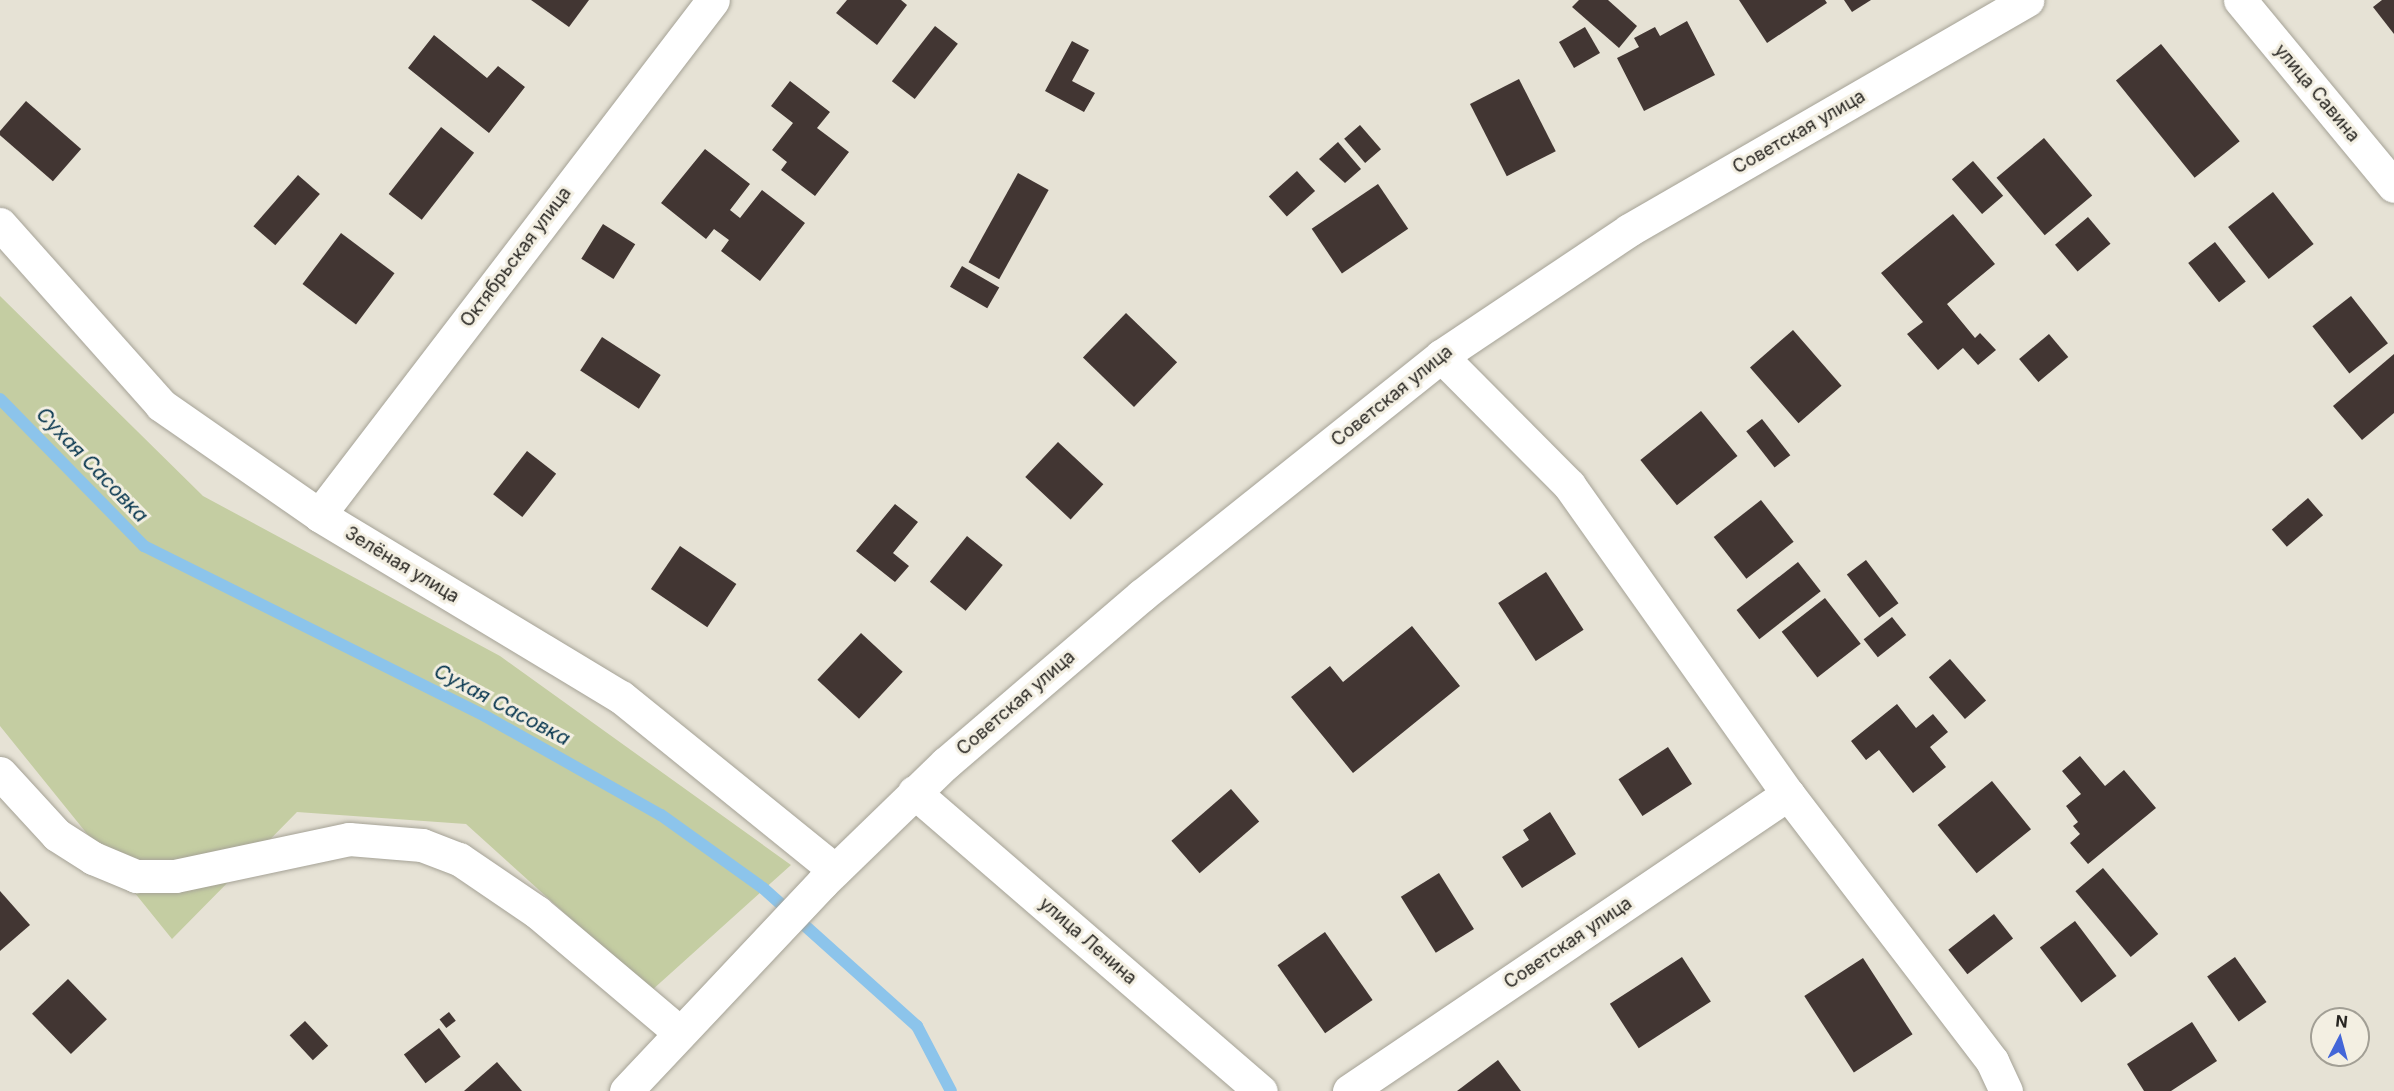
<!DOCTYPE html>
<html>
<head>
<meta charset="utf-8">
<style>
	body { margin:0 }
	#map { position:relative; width:2394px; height:1091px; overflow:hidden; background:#e6e2d5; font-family:Inter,sans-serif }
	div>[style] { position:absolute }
	.green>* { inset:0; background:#c4cda2 }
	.stream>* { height:12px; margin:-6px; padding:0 6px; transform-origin:6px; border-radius:6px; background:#8cc4eb }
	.building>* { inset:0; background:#423633; transform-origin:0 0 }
	.roads { filter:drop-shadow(0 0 2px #a5a296) drop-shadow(0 0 2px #a5a296) }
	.minor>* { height:33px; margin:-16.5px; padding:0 16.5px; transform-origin:16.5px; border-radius:16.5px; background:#fff }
	.tertiary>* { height:33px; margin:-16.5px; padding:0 16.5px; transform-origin:16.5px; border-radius:16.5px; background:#fff }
	.primary>* { height:33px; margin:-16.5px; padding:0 16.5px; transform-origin:16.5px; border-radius:16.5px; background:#fff }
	span { translate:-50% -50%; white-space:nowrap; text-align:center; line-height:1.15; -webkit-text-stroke:6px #f3efe2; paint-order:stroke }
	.street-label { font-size:18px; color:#282622 }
	.water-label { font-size:20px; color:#04334d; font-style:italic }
	.north { position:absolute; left:2310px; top:1007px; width:60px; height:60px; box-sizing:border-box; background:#f3efe2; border:2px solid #a29f95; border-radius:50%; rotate:6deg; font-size:16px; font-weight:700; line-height:24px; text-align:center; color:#282622 }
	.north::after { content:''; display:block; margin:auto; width:21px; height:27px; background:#4366d8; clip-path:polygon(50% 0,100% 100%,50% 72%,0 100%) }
</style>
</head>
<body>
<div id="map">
	<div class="green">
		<div style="clip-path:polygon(0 296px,203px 496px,500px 656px,791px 865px,651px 991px,466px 824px,297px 812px,172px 939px,0 726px)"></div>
	</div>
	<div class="stream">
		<div style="left:0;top:399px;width:206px;rotate:45.6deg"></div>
		<div style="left:144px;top:546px;width:381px;rotate:26.5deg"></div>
		<div style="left:485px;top:716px;width:202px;rotate:29.4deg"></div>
		<div style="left:661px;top:815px;width:125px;rotate:35.6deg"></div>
		<div style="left:763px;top:888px;width:207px;rotate:41.9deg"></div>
		<div style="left:917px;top:1026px;width:73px;rotate:62.4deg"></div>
	</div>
	<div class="building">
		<div style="clip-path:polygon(531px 0,589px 0,569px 27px)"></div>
		<div style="clip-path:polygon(847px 0,901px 0,907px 5px,877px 45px,836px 13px)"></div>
		<div style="clip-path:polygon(1579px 0,1608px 0,1637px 26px,1619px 48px,1572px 7px)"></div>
		<div style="clip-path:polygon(1739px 0,1825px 0,1827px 3px,1767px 43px)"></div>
		<div style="clip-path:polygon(1844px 0,1871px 0,1852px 12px)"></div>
		<div style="clip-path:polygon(2382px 0,2394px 0,2394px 34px,2373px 7px)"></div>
		<div style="clip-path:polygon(1687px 21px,1715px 75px,1644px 111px,1617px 58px,1639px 47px,1634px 38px,1655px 27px,1660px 36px)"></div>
		<div style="left:935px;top:26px;width:29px;height:70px;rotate:38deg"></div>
		<div style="left:1585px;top:27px;width:30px;height:30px;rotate:60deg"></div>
		<div style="clip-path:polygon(434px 35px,487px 78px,498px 66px,525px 87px,489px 133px,408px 68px)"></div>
		<div style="clip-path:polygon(1072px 41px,1089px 50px,1072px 81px,1095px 93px,1084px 112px,1045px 91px)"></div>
		<div style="left:2161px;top:44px;width:125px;height:58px;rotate:51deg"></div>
		<div style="left:1519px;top:79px;width:81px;height:55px;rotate:63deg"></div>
		<div style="clip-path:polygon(790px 81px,830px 112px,817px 128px,849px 152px,815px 196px,781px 170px,787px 162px,772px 150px,793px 123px,771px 106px)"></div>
		<div style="left:26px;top:101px;width:73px;height:43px;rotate:41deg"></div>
		<div style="left:1360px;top:125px;width:32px;height:21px;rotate:49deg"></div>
		<div style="left:441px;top:127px;width:42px;height:85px;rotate:38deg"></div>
		<div style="left:2044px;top:138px;width:75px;height:62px;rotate:50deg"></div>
		<div style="clip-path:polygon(1338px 142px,1361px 169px,1345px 183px,1319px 159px)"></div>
		<div style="clip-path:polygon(705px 149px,750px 184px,730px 210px,740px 218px,762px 190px,805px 223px,760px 281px,721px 251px,729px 240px,714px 229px,706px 239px,661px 203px)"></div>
		<div style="left:1973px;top:161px;width:46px;height:28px;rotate:49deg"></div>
		<div style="left:1297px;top:171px;width:27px;height:38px;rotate:48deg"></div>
		<div style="left:1018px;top:173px;width:35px;height:102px;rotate:29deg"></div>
		<div style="left:298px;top:175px;width:29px;height:68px;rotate:41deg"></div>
		<div style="left:1378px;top:184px;width:54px;height:80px;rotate:56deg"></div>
		<div style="left:2273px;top:192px;width:66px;height:57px;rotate:52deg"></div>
		<div style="clip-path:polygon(1953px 214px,1995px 264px,1947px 304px,1975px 338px,1980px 333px,1996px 350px,1978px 365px,1963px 348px,1938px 370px,1907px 334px,1923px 322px,1881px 273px)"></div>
		<div style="left:2088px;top:217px;width:35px;height:43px;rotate:50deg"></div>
		<div style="left:603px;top:224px;width:38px;height:41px;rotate:32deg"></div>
		<div style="left:341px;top:233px;width:67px;height:64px;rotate:37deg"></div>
		<div style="left:2215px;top:242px;width:50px;height:34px;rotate:52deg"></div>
		<div style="left:962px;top:266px;width:43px;height:24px;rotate:30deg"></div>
		<div style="left:2351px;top:296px;width:60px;height:49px;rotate:52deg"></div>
		<div style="left:1126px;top:313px;width:71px;height:62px;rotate:44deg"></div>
		<div style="left:1793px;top:330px;width:74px;height:57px;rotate:49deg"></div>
		<div style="left:2049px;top:334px;width:30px;height:39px;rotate:50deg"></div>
		<div style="left:602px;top:337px;width:70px;height:40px;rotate:33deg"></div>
		<div style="clip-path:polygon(2394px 354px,2394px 413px,2362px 440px,2333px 406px)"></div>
		<div style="left:1701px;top:411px;width:58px;height:78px;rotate:51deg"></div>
		<div style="left:1762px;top:419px;width:46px;height:20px;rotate:52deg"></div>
		<div style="left:1058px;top:442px;width:62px;height:48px;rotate:43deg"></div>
		<div style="left:527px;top:451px;width:37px;height:55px;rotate:38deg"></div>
		<div style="left:2308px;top:498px;width:23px;height:48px;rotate:49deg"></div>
		<div style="left:1761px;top:500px;width:53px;height:60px;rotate:52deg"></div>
		<div style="clip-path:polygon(895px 504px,918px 522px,893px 553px,909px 566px,895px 582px,856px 551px)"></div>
		<div style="left:967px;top:536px;width:46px;height:59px;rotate:39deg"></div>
		<div style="left:680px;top:546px;width:68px;height:52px;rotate:34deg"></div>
		<div style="left:1866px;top:560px;width:54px;height:24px;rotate:53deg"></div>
		<div style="left:1798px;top:562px;width:37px;height:78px;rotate:52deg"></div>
		<div style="left:1546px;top:572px;width:69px;height:57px;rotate:57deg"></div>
		<div style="left:1825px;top:598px;width:58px;height:55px;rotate:52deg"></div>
		<div style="left:1892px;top:617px;width:23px;height:36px;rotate:52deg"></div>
		<div style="clip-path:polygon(1412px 626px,1460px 686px,1353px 773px,1291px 697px,1330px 666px,1343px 682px)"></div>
		<div style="left:861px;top:633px;width:57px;height:64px;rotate:43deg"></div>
		<div style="left:1950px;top:659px;width:55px;height:28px;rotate:49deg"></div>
		<div style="clip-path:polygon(1897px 704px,1916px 728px,1933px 714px,1948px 732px,1930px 747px,1946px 767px,1913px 793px,1879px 750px,1866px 760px,1851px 741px)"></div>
		<div style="left:1668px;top:747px;width:44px;height:59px;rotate:57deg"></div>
		<div style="clip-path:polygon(2080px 756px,2105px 786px,2124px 770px,2156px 808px,2088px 864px,2070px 843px,2080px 834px,2073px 826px,2078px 822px,2066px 806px,2081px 794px,2062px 771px)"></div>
		<div style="left:1992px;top:781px;width:62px;height:70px;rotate:51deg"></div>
		<div style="left:1231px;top:789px;width:43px;height:79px;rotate:49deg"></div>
		<div style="clip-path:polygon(1550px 812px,1576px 854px,1522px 888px,1502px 857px,1529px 840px,1523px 830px)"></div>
		<div style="left:2103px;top:868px;width:86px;height:36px;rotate:50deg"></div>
		<div style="left:1439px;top:873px;width:66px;height:45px;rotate:58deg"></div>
		<div style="clip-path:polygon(0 891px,30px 925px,0 951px)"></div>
		<div style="left:1994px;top:914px;width:31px;height:58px;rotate:52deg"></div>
		<div style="left:2075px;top:921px;width:69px;height:44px;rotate:53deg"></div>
		<div style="left:1325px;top:932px;width:83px;height:58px;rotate:55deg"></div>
		<div style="left:1682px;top:957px;width:53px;height:86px;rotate:57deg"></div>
		<div style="left:2235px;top:957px;width:55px;height:34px;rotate:55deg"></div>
		<div style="left:1863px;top:958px;width:91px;height:70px;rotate:57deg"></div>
		<div style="left:68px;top:979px;width:56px;height:50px;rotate:46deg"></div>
		<div style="left:449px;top:1012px;width:11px;height:12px;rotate:52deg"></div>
		<div style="left:305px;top:1021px;width:34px;height:21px;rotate:47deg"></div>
		<div style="clip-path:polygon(2192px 1022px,2217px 1061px,2171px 1091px,2144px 1091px,2127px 1064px)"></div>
		<div style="left:439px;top:1028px;width:36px;height:44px;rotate:53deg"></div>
		<div style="clip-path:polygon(1498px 1060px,1521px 1091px,1457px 1091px)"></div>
		<div style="clip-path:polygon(497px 1062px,522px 1091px,464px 1091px)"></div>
	</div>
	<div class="roads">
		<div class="minor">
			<div style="left:0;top:224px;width:242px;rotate:48.3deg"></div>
			<div style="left:161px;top:405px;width:193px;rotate:34.8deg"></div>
			<div style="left:319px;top:515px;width:353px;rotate:31.1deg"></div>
			<div style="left:621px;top:697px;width:275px;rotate:39deg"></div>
			<div style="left:1441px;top:356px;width:182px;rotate:45.2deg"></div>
			<div style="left:1569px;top:485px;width:379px;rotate:54.7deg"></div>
			<div style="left:1788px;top:794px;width:336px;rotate:52.6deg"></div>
			<div style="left:1992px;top:1061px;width:33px;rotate:65deg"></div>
			<div style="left:319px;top:515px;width:648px;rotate:-52.58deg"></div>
			<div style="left:0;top:773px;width:84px;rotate:47.4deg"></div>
			<div style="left:57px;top:835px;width:43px;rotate:32.6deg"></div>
			<div style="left:93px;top:858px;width:47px;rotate:22.7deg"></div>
			<div style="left:136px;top:876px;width:39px"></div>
			<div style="left:175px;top:876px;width:178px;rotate:-12deg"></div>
			<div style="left:349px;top:839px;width:73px;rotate:4.7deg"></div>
			<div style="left:422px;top:845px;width:40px;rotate:21deg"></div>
			<div style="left:459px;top:859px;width:94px;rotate:34.2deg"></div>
			<div style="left:537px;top:912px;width:185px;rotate:40.2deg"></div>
			<div style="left:914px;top:792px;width:458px;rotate:40.8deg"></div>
			<div style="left:1349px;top:1091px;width:530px;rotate:-34.08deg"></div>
		</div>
		<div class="tertiary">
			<div style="left:626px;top:1091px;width:287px;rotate:-46.7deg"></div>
			<div style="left:823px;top:882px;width:171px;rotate:-44.1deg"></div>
			<div style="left:946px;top:763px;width:258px;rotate:-40.6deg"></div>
			<div style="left:1142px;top:595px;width:383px;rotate:-38.6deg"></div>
			<div style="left:1441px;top:356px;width:226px;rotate:-33.8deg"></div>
			<div style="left:1629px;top:230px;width:460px;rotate:-30deg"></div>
		</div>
		<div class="primary">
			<div style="left:2240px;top:0;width:241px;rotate:50.4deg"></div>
		</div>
	</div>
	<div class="street-label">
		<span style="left:2317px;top:93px;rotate:50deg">улица Савина</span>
		<span style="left:1799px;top:132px;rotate:-30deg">Советская улица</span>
		<span style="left:516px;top:257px;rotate:-53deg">Октябрьская улица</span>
		<span style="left:1392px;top:396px;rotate:-39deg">Советская улица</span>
		<span style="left:402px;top:565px;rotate:31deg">Зелёная улица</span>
		<span style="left:1016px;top:703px;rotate:-41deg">Советская улица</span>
		<span style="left:1088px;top:941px;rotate:41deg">улица Ленина</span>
		<span style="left:1568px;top:943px;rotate:-34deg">Советская улица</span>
	</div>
	<div class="water-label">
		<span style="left:92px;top:465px;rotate:46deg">Сухая Сасовка</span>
		<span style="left:502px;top:705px;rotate:28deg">Сухая Сасовка</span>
	</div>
	<div class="north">N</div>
</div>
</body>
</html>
